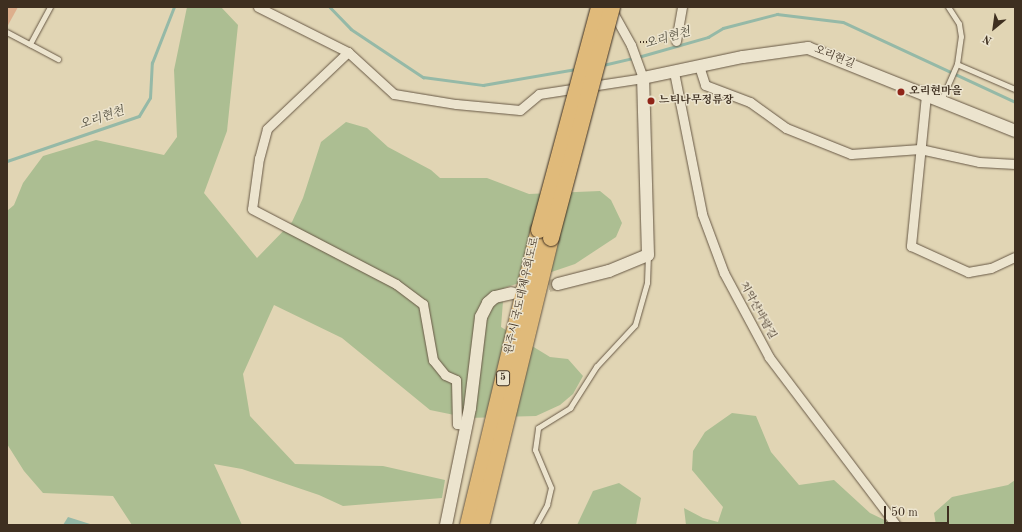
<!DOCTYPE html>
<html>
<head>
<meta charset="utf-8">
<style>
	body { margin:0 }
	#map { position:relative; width:1022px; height:532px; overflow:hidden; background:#e1d5b4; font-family:"Old Standard TT","Noto Serif KR",serif }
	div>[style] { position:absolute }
	.green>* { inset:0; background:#acbe92 }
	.water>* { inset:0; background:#95b9a7 }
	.stream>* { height:2.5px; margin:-1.25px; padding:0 1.25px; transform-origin:1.25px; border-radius:1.25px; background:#95b9a7 }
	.building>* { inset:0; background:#ddaf8c }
	.secondary-tunnel>* { height:12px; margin-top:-6px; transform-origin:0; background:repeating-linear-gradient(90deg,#c0b496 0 12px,transparent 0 18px) }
	.path>* { height:1.5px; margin-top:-0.75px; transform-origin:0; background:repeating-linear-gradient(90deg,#3e2f20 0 1px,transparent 0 3px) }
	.roads { filter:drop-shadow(0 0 1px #675845) drop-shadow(0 0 1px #675845) }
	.lane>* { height:4.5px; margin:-2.25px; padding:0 2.25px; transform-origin:2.25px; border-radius:2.25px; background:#ece4ce }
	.street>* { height:9px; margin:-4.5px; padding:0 4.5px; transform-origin:4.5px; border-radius:4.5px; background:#ece4ce }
	.secondary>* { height:12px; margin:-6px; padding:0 6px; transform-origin:6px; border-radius:6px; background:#ece4ce }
	.highway>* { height:16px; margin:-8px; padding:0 8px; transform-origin:8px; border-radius:8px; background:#e0ba7a }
	.bridges { filter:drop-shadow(0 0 1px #3e2f20) drop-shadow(0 0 1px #3e2f20) }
	.highway-bridge>* { height:16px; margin:-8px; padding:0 8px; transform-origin:8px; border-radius:8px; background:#e0ba7a }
	.dots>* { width:11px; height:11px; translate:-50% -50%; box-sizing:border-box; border:2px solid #ece4ce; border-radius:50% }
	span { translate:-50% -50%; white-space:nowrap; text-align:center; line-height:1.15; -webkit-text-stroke:3px #ece4ce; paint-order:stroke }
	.shield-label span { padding:1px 3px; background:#ece4ce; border:1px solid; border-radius:3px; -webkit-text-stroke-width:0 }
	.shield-label { font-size:10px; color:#3e2f20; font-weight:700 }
	.street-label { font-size:11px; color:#3e2f20 }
	.poi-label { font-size:11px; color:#3e2f20; font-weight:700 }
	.left { translate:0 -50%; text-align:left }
	.water-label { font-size:12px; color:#4f4b3b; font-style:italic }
	.frame { position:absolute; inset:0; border:8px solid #3e2f20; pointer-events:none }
	.north { position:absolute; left:974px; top:8px; width:40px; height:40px; -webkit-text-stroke:3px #ece4ce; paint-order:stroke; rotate:209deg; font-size:11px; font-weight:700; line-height:16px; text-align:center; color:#3e2f20 }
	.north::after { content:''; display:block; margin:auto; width:14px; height:18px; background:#3e2f20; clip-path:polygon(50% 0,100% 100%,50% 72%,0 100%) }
	.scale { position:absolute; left:884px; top:506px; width:65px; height:18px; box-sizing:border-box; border:2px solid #3e2f20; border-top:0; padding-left:5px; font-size:12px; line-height:14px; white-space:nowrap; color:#3e2f20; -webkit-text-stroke:3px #ece4ce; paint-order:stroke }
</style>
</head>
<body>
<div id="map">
	<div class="green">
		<div style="clip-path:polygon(187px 7px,221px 7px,238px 25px,227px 131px,204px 193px,257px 258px,292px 222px,303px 198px,321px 142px,346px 122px,367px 128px,388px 147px,431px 170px,440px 178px,487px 178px,529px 194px,600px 191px,611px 200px,622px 223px,616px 237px,575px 264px,504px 288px,501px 327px,550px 357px,568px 359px,583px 376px,573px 394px,560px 405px,536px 416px,469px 418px,430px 410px,342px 338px,274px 305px,243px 374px,250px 416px,295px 464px,383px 466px,445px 480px,442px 498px,343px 506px,319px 495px,242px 469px,214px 464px,242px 525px,132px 525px,113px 496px,43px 493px,24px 471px,7px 444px,7px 211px,14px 205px,23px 183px,43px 156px,96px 140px,164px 155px,177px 137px,174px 70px)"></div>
		<div style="clip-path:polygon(732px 413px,756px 416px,771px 452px,799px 485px,834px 480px,870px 513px,895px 525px,686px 525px,684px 508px,703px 518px,718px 522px,723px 507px,692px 470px,693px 451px,705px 432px)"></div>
		<div style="clip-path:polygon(1015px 480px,1015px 525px,936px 525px,934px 513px,952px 497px,1008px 485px)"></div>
		<div style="clip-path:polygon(619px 483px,641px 498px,636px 525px,577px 525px,593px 491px)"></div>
	</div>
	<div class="water">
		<div style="clip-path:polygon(68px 517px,90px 524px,91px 525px,63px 525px)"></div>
	</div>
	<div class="stream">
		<div style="left:330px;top:7px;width:30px;rotate:46deg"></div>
		<div style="left:351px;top:29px;width:87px;rotate:33.7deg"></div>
		<div style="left:423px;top:77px;width:61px;rotate:7.6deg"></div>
		<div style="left:483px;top:85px;width:94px;rotate:-9.8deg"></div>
		<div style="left:638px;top:57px;width:73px;rotate:-15.9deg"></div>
		<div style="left:708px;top:37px;width:17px;rotate:-31deg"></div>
		<div style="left:723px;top:28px;width:56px;rotate:-14.5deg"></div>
		<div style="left:777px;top:14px;width:66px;rotate:6.9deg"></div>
		<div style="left:843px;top:22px;width:190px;rotate:24.9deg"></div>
		<div style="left:603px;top:65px;width:31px;rotate:-13deg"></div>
		<div style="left:7px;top:161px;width:139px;rotate:-18.8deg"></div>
		<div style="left:139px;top:116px;width:21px;rotate:-59deg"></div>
		<div style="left:150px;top:98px;width:35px;rotate:-87deg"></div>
		<div style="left:152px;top:63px;width:60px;rotate:-68.6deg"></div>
	</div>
	<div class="building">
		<div style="clip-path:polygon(7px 7px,18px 7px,7px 27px)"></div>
	</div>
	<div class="secondary-tunnel">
		<div style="left:531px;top:289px;width:27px;rotate:-10deg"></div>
	</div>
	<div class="path">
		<div style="left:640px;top:42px;width:28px"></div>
	</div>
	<div class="roads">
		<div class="lane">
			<div style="left:7px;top:32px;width:26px;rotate:28deg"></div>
			<div style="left:30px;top:44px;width:42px;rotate:-61.6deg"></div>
			<div style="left:30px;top:44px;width:32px;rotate:28deg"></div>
			<div style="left:957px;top:64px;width:63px;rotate:23.3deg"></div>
			<div style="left:941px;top:101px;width:40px;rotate:-66.6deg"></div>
			<div style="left:957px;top:64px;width:27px;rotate:-82deg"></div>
			<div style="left:961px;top:37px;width:13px;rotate:-99deg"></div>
			<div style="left:959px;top:24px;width:20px;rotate:-123deg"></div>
			<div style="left:536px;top:525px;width:23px;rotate:-61deg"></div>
			<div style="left:547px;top:505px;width:17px;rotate:-77deg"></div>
			<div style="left:551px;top:488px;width:41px;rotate:-112.8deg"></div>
			<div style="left:535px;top:450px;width:22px;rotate:-82deg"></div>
			<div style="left:538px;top:428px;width:38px;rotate:-32deg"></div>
			<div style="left:570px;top:408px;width:49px;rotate:-57.6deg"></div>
			<div style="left:596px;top:367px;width:57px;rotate:-47.1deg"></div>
			<div style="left:635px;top:325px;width:44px;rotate:-74.1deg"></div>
			<div style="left:647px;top:283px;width:27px;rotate:-88deg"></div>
		</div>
		<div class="street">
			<div style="left:258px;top:7px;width:101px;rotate:26.6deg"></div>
			<div style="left:348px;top:52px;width:62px;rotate:42.4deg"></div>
			<div style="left:394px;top:94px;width:63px;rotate:9.2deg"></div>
			<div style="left:456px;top:104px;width:64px;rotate:5.4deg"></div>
			<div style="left:520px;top:110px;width:25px;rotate:-40deg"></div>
			<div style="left:539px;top:94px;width:105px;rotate:-8.7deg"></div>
			<div style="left:643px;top:78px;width:35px;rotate:-110deg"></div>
			<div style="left:631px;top:45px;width:41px;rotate:-119.1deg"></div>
			<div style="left:676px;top:41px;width:35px;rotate:-80deg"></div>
			<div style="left:348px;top:52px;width:112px;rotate:136.5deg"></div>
			<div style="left:267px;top:129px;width:30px;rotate:105deg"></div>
			<div style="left:259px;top:158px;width:51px;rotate:97.8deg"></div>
			<div style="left:252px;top:209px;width:162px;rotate:27.5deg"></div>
			<div style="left:396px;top:284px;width:34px;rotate:37deg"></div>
			<div style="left:423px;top:304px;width:57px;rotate:79.9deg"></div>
			<div style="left:433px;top:360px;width:19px;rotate:51deg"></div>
			<div style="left:445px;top:375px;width:12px;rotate:24deg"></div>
			<div style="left:456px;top:380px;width:44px;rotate:88.7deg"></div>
			<div style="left:457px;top:424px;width:10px;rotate:6deg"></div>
			<div style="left:699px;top:66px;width:20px;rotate:72deg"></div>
			<div style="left:705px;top:85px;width:48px;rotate:20.7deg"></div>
			<div style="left:750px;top:102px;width:44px;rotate:35.8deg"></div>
			<div style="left:786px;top:128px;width:70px;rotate:21.8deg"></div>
			<div style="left:851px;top:154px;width:69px;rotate:-4.1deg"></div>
			<div style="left:920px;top:149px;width:60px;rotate:12.4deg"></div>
			<div style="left:979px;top:162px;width:36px;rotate:3deg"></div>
			<div style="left:674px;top:72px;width:145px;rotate:78.8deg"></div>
			<div style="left:702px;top:214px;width:63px;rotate:69.6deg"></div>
			<div style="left:724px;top:273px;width:95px;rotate:61.8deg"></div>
			<div style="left:769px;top:357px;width:211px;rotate:52.9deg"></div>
			<div style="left:926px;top:95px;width:152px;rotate:95.7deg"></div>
			<div style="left:911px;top:246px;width:63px;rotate:24.5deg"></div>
			<div style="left:968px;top:272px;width:23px;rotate:-10deg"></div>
			<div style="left:991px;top:268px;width:26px;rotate:-25deg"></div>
		</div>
		<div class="secondary">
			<div style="left:558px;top:284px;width:53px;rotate:-14.3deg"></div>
			<div style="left:609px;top:271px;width:42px;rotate:-22.3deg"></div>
			<div style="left:648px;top:255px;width:177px;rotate:-91.6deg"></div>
			<div style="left:643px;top:78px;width:102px;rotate:-11.9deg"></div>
			<div style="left:743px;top:57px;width:66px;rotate:-7.9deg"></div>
			<div style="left:808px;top:48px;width:223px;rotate:21.8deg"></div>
			<div style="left:446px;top:525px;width:119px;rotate:-78.4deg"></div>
			<div style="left:470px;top:408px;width:92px;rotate:-83.1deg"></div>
			<div style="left:481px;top:317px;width:16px;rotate:-63deg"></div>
			<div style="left:488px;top:303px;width:9px;rotate:-41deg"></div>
			<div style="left:495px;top:297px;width:17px;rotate:-13deg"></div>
		</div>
		<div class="highway">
			<div style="left:468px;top:525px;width:303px;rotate:-76.5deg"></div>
			<div style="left:481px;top:525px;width:295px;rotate:-76.3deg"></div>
		</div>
	</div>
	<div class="bridges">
		<div class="highway-bridge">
			<div style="left:539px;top:230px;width:231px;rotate:-74.9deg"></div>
			<div style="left:551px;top:238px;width:239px;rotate:-75.2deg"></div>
		</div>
	</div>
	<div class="dots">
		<div style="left:901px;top:92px;background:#8f2418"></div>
		<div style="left:651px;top:101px;background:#8f2418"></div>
	</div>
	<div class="shield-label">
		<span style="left:503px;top:378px">5</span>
	</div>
	<div class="street-label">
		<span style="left:834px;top:58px;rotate:22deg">오리현길</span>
		<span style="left:523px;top:296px;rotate:-77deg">원주시 국도대체우회도로</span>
		<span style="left:757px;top:311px;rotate:61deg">치악산바람길</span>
	</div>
	<div class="poi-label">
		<span class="left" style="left:909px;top:92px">오리현마을</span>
		<span class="left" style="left:659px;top:101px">느티나무정류장</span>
	</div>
	<div class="water-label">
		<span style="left:668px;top:39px;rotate:-16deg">오리현천</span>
		<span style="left:102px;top:119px;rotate:-19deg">오리현천</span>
	</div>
	<div class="frame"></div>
	<div class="north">N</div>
	<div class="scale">50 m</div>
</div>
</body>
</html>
